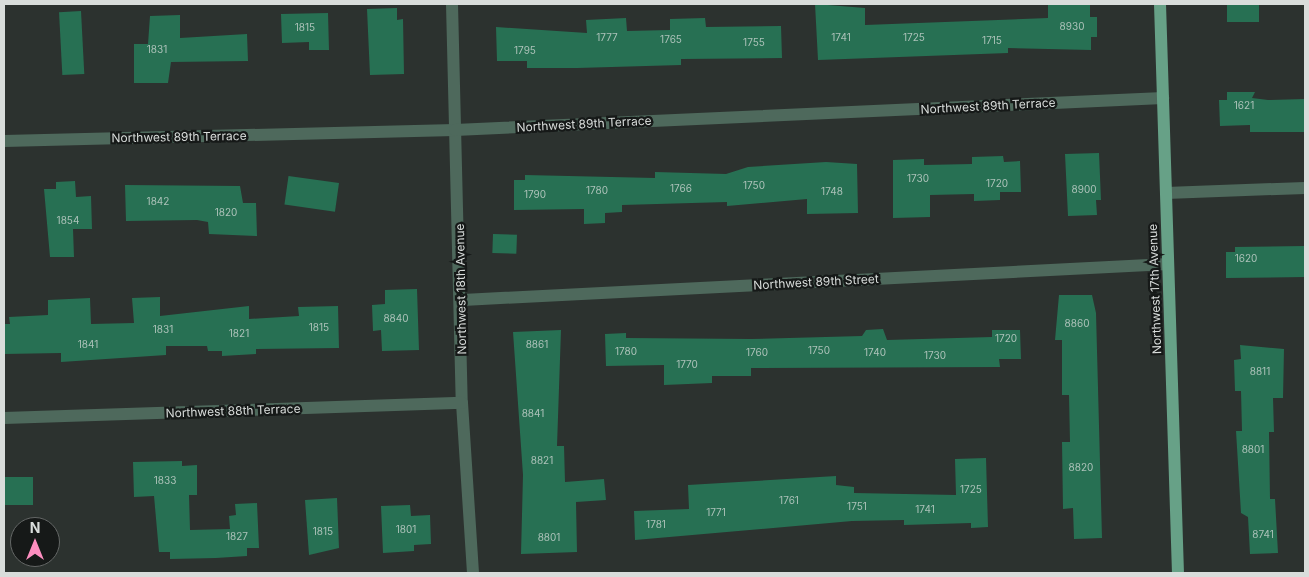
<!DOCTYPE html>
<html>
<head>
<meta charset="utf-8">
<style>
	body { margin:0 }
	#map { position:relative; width:1309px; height:577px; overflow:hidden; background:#2c322f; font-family:Inter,sans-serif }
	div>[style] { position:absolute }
	.building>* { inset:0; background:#277053; transform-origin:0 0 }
	.minor>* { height:12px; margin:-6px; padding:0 6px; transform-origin:6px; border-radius:6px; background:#4e695c }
	.major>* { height:12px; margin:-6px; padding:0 6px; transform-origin:6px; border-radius:6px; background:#67a187 }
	span { translate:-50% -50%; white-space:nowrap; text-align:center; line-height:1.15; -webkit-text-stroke:4.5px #161918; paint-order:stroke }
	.number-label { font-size:10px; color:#acc2b9 }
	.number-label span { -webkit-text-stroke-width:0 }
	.street-label { font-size:12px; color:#d9dddb }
	.frame { position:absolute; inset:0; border:5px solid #d9dddb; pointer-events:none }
	.north { position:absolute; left:10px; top:517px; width:50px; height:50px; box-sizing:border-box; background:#161918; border:1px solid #646766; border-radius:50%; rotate:0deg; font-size:14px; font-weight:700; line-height:20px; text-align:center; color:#d9dddb }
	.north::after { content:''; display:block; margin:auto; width:18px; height:22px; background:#fd8ebf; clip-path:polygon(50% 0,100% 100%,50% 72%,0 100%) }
</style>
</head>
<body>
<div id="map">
	<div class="building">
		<div style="clip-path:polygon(815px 4px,865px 8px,865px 25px,1048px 18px,1048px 4px,1090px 4px,1090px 17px,1097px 17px,1097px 37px,1091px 37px,1091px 50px,1008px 48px,1008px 53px,818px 60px)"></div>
		<div style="left:1227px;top:4px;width:32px;height:18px"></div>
		<div style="clip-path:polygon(397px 8px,397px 20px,403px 19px,404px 74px,370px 75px,367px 9px)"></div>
		<div style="left:81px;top:11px;width:63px;height:22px;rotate:87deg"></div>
		<div style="clip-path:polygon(328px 13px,329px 50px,309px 50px,309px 42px,282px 43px,281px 14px)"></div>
		<div style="clip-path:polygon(180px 15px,180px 38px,247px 34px,248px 61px,171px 62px,168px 83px,134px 83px,134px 44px,148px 44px,150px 16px)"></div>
		<div style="clip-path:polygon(626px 18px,627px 31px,670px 30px,670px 19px,705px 18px,706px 27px,781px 26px,782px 58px,681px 59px,681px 65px,577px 68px,527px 68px,527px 61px,497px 61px,496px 27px,587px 33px,586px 20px)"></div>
		<div style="clip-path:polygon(1227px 92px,1255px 92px,1252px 98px,1268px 100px,1305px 99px,1305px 132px,1250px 132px,1250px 125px,1220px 126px,1219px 100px,1227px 100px)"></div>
		<div style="clip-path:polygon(1099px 153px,1101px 200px,1096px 200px,1097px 215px,1068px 216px,1065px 154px)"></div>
		<div style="clip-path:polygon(1003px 156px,1004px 162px,1020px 161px,1021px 192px,1000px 192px,1000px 200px,974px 201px,974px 194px,930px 195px,930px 217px,893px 218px,893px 160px,924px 159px,924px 165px,972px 164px,972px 157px)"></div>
		<div style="clip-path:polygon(826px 162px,857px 164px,858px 213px,807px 214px,807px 199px,727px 206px,727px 202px,622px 205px,622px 212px,605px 213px,605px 223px,584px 224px,584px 209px,514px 210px,514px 180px,525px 180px,525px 175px,655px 178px,655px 172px,726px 174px,748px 167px)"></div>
		<div style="clip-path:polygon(75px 181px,76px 197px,91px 196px,92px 229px,73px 229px,74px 257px,50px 257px,44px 189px,56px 189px,56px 182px)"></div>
		<div style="left:339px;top:183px;width:29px;height:51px;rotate:98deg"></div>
		<div style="clip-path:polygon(125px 185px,240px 186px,243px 203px,256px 203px,257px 236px,209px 234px,208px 222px,197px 220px,126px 221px)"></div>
		<div style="left:493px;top:234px;width:24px;height:19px;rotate:2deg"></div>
		<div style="clip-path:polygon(1305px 246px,1305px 277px,1226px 278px,1226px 252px,1235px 252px,1235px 247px)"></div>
		<div style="clip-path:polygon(417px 289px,419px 350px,382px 351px,381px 330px,373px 331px,372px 305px,385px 304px,385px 290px)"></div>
		<div style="clip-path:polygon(1059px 295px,1092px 295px,1096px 313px,1102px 538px,1074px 539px,1073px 508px,1063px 509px,1062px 442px,1070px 442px,1069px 395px,1062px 395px,1062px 340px,1055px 340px)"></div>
		<div style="clip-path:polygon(160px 297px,160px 316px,249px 306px,249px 319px,299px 316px,298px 307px,338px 306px,339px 348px,256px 349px,256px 354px,222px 356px,222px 351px,208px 351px,207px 346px,166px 346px,166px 355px,61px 362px,61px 353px,4px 354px,4px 324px,10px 324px,9px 317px,48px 315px,48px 300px,90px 298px,91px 324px,134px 323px,132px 298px)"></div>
		<div style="clip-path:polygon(883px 329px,887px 340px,992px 337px,992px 330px,1020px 330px,1021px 359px,999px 359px,1000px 367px,751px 368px,751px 376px,712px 376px,712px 383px,664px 385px,664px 365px,606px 366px,605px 334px,626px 333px,626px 338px,751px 339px,862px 336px,866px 330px)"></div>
		<div style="clip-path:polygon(561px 330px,557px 446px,564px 446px,565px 482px,604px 479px,606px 500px,576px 502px,577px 552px,521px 554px,523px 475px,513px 332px)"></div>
		<div style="clip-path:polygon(1240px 345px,1284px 349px,1283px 398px,1273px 398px,1274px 432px,1269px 432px,1270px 499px,1275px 499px,1278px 553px,1250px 554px,1248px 517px,1241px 513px,1236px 431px,1242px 431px,1241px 391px,1235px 391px,1234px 360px,1241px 359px)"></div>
		<div style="clip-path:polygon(986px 458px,988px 527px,971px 528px,971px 523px,904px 525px,904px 520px,852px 521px,635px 540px,634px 511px,689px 509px,688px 485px,836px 476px,836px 485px,854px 487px,854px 493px,956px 495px,955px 459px)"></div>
		<div style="clip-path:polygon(182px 461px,182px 466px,197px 465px,197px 495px,189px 495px,190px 530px,230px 529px,229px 516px,236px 515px,235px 504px,257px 503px,259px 548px,247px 548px,247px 556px,216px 558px,170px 559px,170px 552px,159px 552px,154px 496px,134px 497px,133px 462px)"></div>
		<div style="left:33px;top:477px;width:28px;height:29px;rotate:90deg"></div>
		<div style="clip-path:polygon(337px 498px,339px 548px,309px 555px,305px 500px)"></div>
		<div style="clip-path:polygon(410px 505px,411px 516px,430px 515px,431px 544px,414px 545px,414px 551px,383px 553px,381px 506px)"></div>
	</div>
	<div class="minor">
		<div style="left:452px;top:4px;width:399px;rotate:88.6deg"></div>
		<div style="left:462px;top:403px;width:170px;rotate:86.3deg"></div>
		<div style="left:4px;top:141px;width:451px;rotate:-1.4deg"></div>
		<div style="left:455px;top:130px;width:709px;rotate:-2.59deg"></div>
		<div style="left:1166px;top:193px;width:139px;rotate:-2.1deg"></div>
		<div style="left:463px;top:300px;width:706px;rotate:-2.92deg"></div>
		<div style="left:4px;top:418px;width:458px;rotate:-1.9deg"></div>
	</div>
	<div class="major">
		<div style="left:1160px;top:4px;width:569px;rotate:88.19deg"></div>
	</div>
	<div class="number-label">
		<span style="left:1072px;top:27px">8930</span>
		<span style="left:305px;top:28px">1815</span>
		<span style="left:607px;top:38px">1777</span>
		<span style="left:841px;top:38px">1741</span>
		<span style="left:914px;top:38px">1725</span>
		<span style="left:671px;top:40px">1765</span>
		<span style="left:992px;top:41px">1715</span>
		<span style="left:754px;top:43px">1755</span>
		<span style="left:157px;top:50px">1831</span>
		<span style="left:525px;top:51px">1795</span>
		<span style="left:1244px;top:106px">1621</span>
		<span style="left:918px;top:179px">1730</span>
		<span style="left:997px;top:184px">1720</span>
		<span style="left:754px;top:186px">1750</span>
		<span style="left:681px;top:189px">1766</span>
		<span style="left:1084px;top:190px">8900</span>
		<span style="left:597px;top:191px">1780</span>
		<span style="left:832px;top:192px">1748</span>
		<span style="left:535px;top:195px">1790</span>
		<span style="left:158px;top:202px">1842</span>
		<span style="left:226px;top:213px">1820</span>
		<span style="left:68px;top:221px">1854</span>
		<span style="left:1246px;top:259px">1620</span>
		<span style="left:396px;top:319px">8840</span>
		<span style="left:1077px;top:324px">8860</span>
		<span style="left:319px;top:328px">1815</span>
		<span style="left:163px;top:330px">1831</span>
		<span style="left:239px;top:334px">1821</span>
		<span style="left:1006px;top:339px">1720</span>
		<span style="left:88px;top:345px">1841</span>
		<span style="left:537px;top:345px">8861</span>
		<span style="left:819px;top:351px">1750</span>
		<span style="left:626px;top:352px">1780</span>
		<span style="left:757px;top:353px">1760</span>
		<span style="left:875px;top:353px">1740</span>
		<span style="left:935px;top:356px">1730</span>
		<span style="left:687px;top:365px">1770</span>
		<span style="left:1260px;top:372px">8811</span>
		<span style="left:533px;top:414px">8841</span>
		<span style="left:1253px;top:450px">8801</span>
		<span style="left:542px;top:461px">8821</span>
		<span style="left:1081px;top:468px">8820</span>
		<span style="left:165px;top:481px">1833</span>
		<span style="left:971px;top:490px">1725</span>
		<span style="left:789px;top:501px">1761</span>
		<span style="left:857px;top:507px">1751</span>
		<span style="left:925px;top:510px">1741</span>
		<span style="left:716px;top:513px">1771</span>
		<span style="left:656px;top:525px">1781</span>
		<span style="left:406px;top:530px">1801</span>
		<span style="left:323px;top:532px">1815</span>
		<span style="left:1263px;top:535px">8741</span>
		<span style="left:237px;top:537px">1827</span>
		<span style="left:549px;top:538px">8801</span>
	</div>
	<div class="street-label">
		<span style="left:988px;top:106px;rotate:-3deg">Northwest 89th Terrace</span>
		<span style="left:584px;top:124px;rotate:-3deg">Northwest 89th Terrace</span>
		<span style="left:179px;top:137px;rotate:-1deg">Northwest 89th Terrace</span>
		<span style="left:816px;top:282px;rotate:-3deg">Northwest 89th Street</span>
		<span style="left:461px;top:289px;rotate:-91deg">Northwest 18th Avenue</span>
		<span style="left:1155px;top:289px;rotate:-92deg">Northwest 17th Avenue</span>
		<span style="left:233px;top:411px;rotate:-2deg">Northwest 88th Terrace</span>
	</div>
	<div class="frame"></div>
	<div class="north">N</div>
</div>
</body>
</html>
